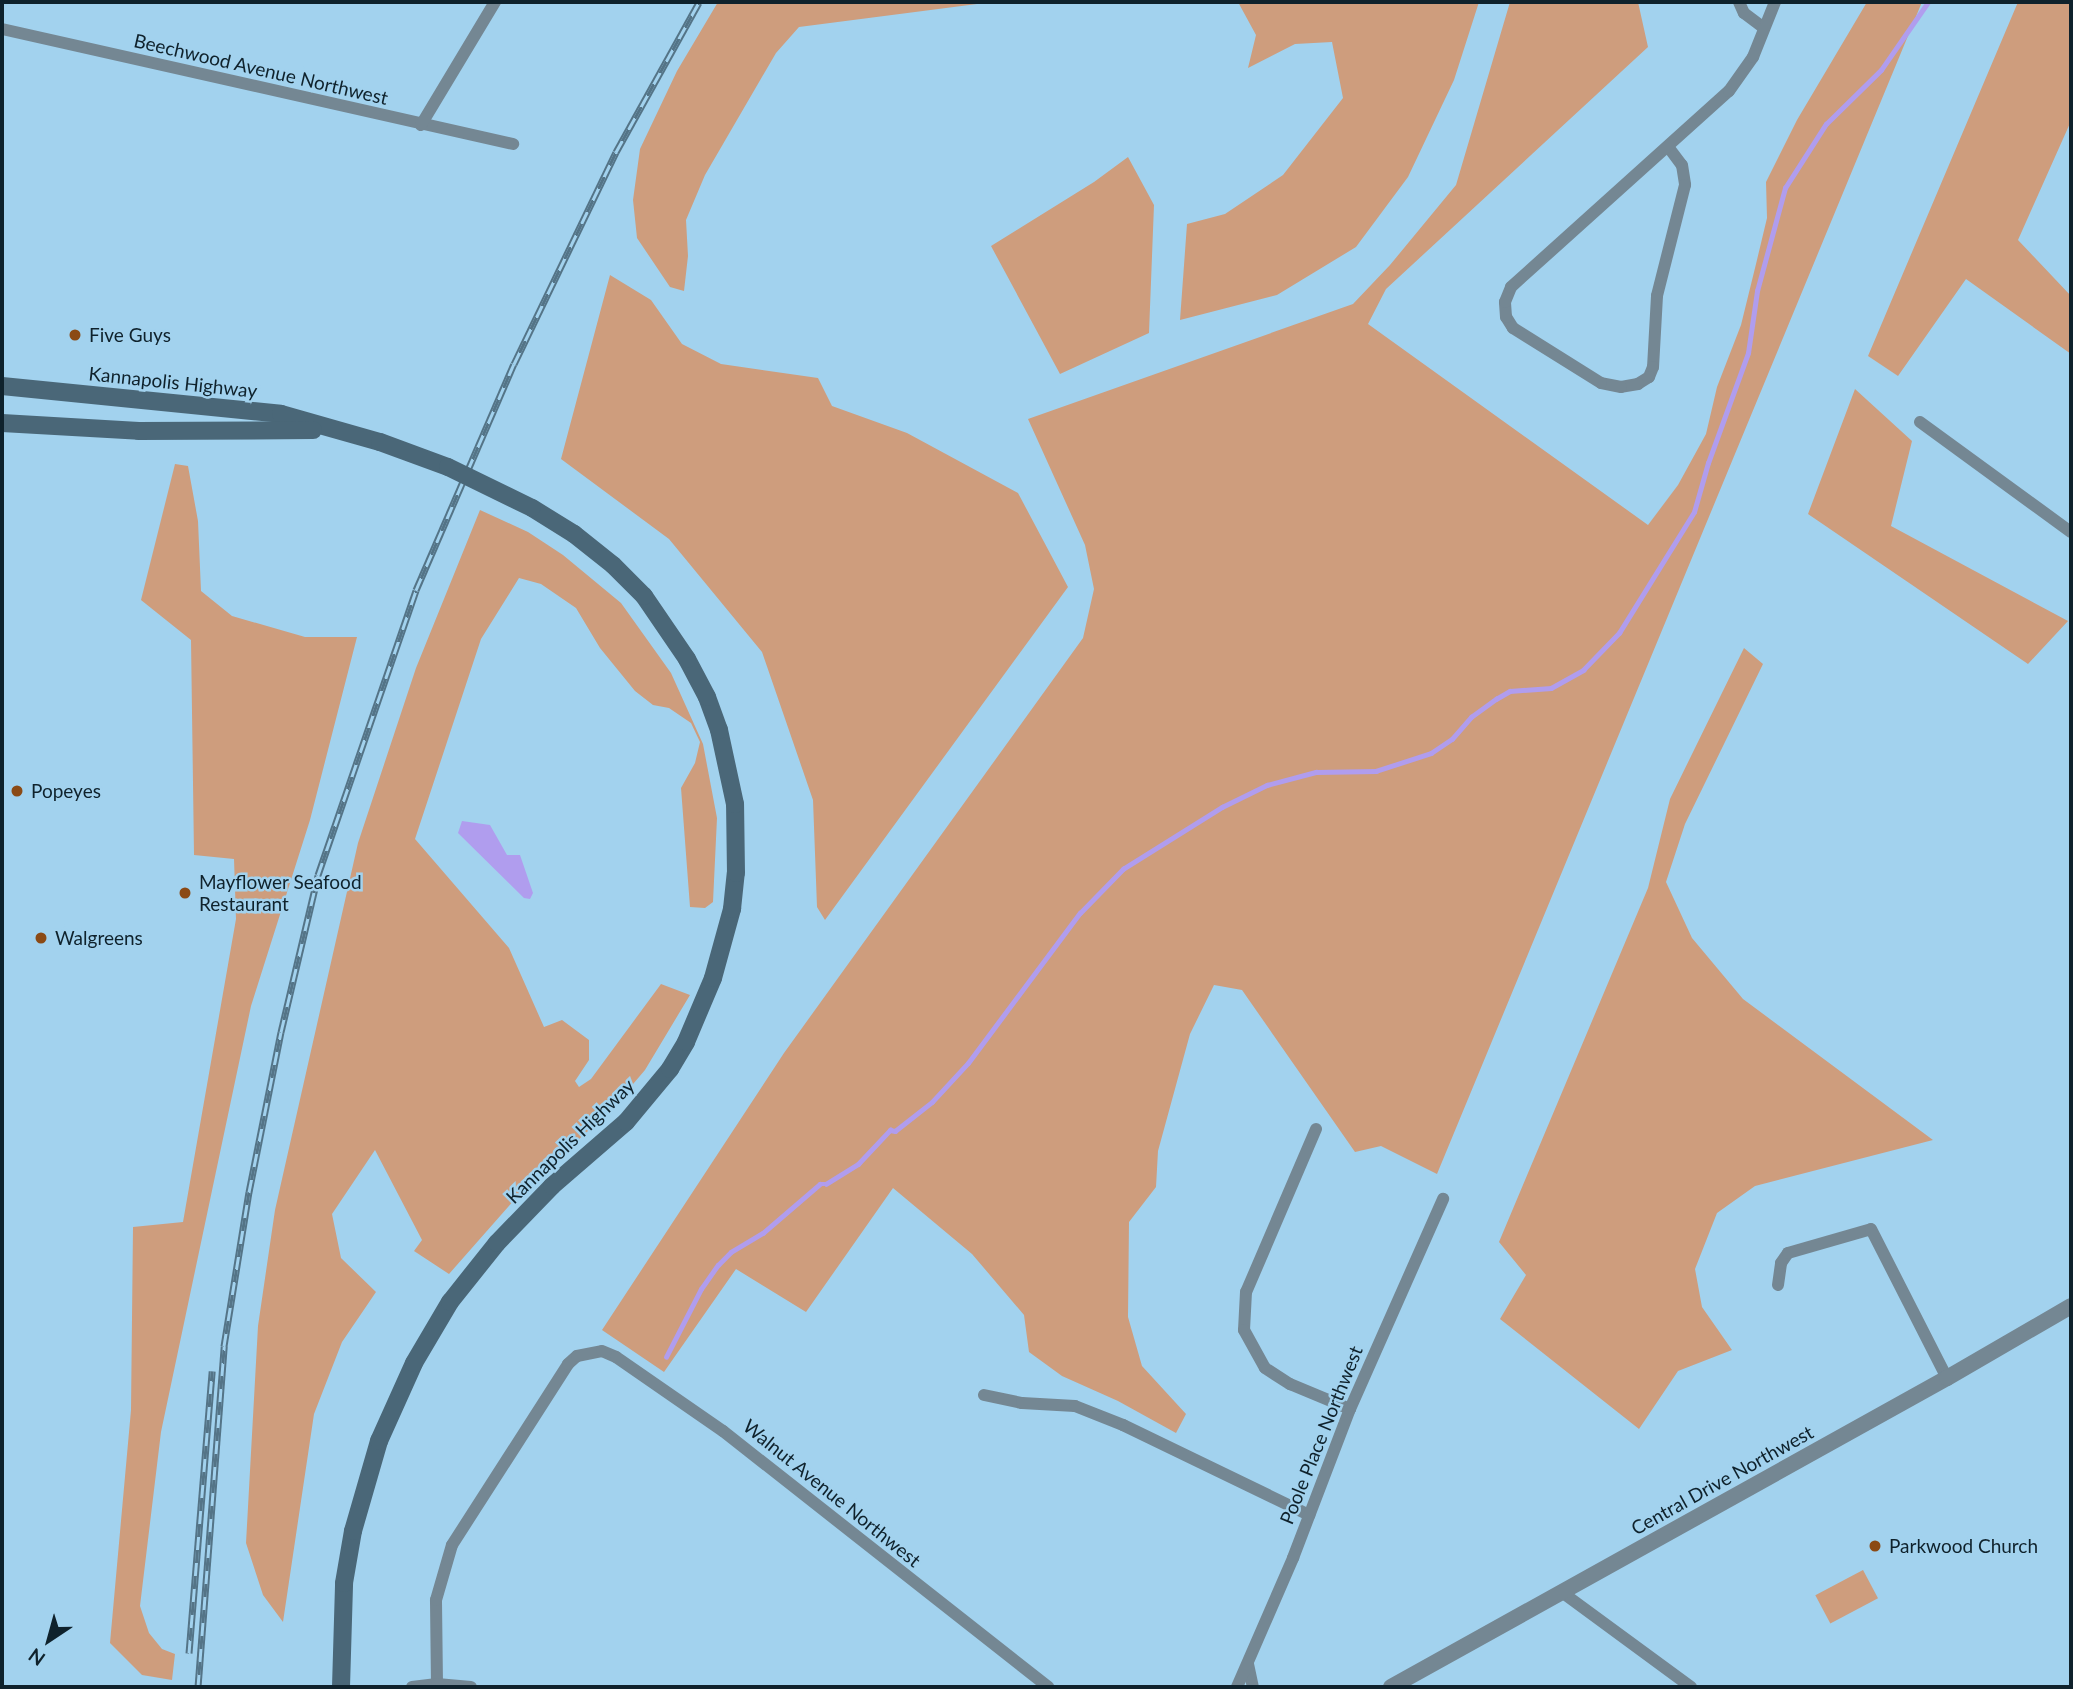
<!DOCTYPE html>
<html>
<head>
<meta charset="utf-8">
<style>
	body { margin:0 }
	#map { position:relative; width:2073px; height:1689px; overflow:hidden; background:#a2d2ee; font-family:Lato,sans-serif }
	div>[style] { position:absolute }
	.green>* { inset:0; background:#ce9d7d; transform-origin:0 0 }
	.water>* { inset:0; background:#b09dee }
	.stream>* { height:4.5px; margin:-2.25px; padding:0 2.25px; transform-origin:2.25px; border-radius:2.25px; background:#b09dee }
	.minor>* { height:12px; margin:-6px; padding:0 6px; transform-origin:6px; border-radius:6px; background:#748793 }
	.tertiary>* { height:16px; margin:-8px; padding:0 8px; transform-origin:8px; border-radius:8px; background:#748793 }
	.secondary>* { height:18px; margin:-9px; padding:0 9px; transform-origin:9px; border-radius:9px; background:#4a6778 }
	.rail>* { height:7px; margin-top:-3.5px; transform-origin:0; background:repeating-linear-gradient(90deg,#a2d2ee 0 13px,#547487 0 26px); box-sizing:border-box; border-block:2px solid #547487 }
	.secondary-bridge>* { height:18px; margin:-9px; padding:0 9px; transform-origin:9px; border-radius:9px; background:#4a6778 }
	.dots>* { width:19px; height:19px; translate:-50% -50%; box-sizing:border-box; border:4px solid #a2d2ee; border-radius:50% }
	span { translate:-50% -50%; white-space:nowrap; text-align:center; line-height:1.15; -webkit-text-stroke:5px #a2d2ee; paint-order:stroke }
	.street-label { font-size:19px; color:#0f222c }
	.poi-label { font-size:19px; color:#0f222c }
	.left { translate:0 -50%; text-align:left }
	.frame { position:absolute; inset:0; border:4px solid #0f222c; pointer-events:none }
	.north { position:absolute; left:14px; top:1605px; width:70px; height:70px; -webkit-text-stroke:5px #a2d2ee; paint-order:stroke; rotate:216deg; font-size:19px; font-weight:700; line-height:28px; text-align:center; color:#0f222c }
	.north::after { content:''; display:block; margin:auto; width:24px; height:32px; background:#0f222c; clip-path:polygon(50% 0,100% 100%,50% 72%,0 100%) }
</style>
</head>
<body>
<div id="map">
	<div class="green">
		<div style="clip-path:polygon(718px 2px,1018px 2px,977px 4px,799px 27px,776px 53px,705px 175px,686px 220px,688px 256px,684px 291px,670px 287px,637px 238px,633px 200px,640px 149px,677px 71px)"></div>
		<div style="clip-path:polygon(1238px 2px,1479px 2px,1454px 80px,1408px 177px,1356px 247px,1277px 295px,1180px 320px,1187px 224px,1225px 214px,1283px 175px,1343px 98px,1332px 42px,1295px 44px,1248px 68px,1256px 35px)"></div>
		<div style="clip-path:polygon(1510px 2px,1638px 2px,1648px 47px,1386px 289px,1368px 324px,1648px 525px,1678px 485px,1706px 434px,1717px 387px,1741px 325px,1756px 264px,1767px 218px,1766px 182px,1797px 120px,1867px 2px,1922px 2px,1437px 1174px,1381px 1146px,1355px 1152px,1242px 990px,1214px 985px,1190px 1034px,1158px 1151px,1156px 1187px,1129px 1222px,1128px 1317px,1142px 1366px,1186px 1414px,1176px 1433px,1118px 1401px,1062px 1376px,1029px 1352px,1024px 1315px,972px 1254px,893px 1188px,806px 1312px,736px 1269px,664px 1372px,602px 1330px,784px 1053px,1083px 638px,1094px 589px,1085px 545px,1028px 419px,1353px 304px,1390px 265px,1456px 185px)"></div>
		<div style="clip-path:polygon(2018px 2px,2071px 2px,2071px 121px,2018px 240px,2071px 296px,2071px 354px,1966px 279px,1898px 376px,1868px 356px)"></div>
		<div style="clip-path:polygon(1128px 157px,1154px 205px,1149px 333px,1060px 374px,991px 246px,1094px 182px)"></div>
		<div style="clip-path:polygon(610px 275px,651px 300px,682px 344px,721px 364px,818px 378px,832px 406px,907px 433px,1018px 493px,1068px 587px,825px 920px,817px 907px,813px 800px,762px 652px,669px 539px,561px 459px)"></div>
		<div style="clip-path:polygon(1855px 389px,1912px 441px,1891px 526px,2068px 621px,2028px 664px,1808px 514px)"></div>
		<div style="clip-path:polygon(175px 464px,188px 466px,198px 521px,201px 591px,232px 616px,305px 637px,357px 637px,310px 820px,251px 1006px,161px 1432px,140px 1606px,149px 1633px,162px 1649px,175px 1654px,172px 1680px,142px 1675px,110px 1643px,131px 1410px,133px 1227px,183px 1222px,236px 919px,234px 859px,194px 855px,191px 640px,141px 600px)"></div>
		<div style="clip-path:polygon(480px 510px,528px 532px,563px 555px,621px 603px,671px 673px,703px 744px,717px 818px,713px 902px,705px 908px,690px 907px,681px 788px,695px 763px,700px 742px,691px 723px,669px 708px,653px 705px,635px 691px,600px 648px,576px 608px,541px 584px,519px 578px,481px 639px,415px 839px,509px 948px,544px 1027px,562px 1020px,589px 1040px,589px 1060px,575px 1081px,579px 1087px,591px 1079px,661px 984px,690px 995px,645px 1070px,610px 1111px,522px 1191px,449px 1274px,414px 1251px,422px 1240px,375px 1150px,332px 1214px,341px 1258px,376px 1292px,342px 1342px,314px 1414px,283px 1622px,263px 1595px,246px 1543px,258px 1326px,275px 1210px,358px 843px,416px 668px)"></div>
		<div style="clip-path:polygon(1744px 648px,1763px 664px,1685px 824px,1666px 882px,1692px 938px,1743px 999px,1933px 1140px,1755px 1186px,1717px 1213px,1695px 1269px,1702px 1307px,1732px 1350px,1678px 1371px,1639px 1429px,1500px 1319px,1526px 1275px,1499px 1242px,1648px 888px,1670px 799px)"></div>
		<div style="left:1863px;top:1570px;width:32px;height:54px;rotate:62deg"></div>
	</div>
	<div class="water">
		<div style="clip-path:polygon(462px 821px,490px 825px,507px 855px,520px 855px,533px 893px,530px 899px,524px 898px,458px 833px)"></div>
	</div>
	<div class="stream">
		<div style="left:666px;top:1357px;width:76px;rotate:-62.8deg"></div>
		<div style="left:701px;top:1289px;width:29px;rotate:-55deg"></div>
		<div style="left:718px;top:1265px;width:18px;rotate:-45deg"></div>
		<div style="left:731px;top:1252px;width:37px;rotate:-31deg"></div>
		<div style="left:763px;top:1233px;width:75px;rotate:-40.7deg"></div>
		<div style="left:820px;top:1184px;width:6px"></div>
		<div style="left:826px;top:1184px;width:38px;rotate:-32deg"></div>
		<div style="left:858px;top:1164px;width:47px;rotate:-46.7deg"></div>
		<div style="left:890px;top:1130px;width:5px;rotate:11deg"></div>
		<div style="left:895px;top:1131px;width:47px;rotate:-38.1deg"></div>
		<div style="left:932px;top:1102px;width:53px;rotate:-47.3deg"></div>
		<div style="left:968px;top:1063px;width:187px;rotate:-53.3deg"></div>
		<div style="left:1080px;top:913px;width:62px;rotate:-45.7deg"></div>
		<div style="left:1123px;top:869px;width:117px;rotate:-32.1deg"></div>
		<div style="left:1222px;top:807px;width:50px;rotate:-26.1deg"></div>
		<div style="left:1267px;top:785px;width:51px;rotate:-14.9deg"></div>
		<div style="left:1316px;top:772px;width:60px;rotate:-1deg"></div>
		<div style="left:1376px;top:771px;width:58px;rotate:-18.1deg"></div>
		<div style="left:1431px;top:753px;width:25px;rotate:-34deg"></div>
		<div style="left:1452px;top:739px;width:29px;rotate:-49deg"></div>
		<div style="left:1471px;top:717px;width:31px;rotate:-36deg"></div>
		<div style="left:1496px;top:699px;width:16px;rotate:-30deg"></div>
		<div style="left:1510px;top:691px;width:41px;rotate:-4.2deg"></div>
		<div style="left:1551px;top:688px;width:37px;rotate:-29deg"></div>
		<div style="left:1583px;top:670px;width:52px;rotate:-45.8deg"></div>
		<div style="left:1619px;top:633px;width:142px;rotate:-58.2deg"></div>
		<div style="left:1694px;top:512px;width:51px;rotate:-74.1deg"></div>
		<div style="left:1708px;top:463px;width:117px;rotate:-70deg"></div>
		<div style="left:1748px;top:353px;width:63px;rotate:-81.7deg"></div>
		<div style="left:1757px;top:291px;width:107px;rotate:-74.8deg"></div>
		<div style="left:1785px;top:188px;width:76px;rotate:-57.4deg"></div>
		<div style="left:1826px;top:124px;width:77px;rotate:-44.5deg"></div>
		<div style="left:1881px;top:70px;width:83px;rotate:-55.3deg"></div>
	</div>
	<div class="minor">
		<div style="left:1739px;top:2px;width:12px;rotate:66deg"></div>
		<div style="left:1744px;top:13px;width:25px;rotate:37deg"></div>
		<div style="left:2px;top:29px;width:524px;rotate:12.68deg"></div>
		<div style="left:421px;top:125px;width:144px;rotate:-59deg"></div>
		<div style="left:1669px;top:148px;width:21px;rotate:53deg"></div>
		<div style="left:1682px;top:165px;width:20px;rotate:81deg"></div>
		<div style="left:1685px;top:185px;width:114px;rotate:104.2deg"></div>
		<div style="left:1657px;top:296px;width:71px;rotate:93.2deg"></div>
		<div style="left:1653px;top:367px;width:11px;rotate:112deg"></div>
		<div style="left:1649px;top:377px;width:13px;rotate:148deg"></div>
		<div style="left:1638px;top:384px;width:17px;rotate:170deg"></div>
		<div style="left:1621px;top:387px;width:20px;rotate:-169deg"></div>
		<div style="left:1601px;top:383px;width:104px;rotate:-148deg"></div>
		<div style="left:1513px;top:328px;width:13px;rotate:-122deg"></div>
		<div style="left:1506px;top:317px;width:15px;rotate:-94deg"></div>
		<div style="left:1505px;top:302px;width:16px;rotate:-68deg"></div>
		<div style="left:1511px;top:287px;width:293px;rotate:-42deg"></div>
		<div style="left:1729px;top:91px;width:42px;rotate:-54.8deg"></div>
		<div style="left:1753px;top:57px;width:59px;rotate:-68.2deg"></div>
		<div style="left:1920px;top:422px;width:187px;rotate:36.1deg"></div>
		<div style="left:1316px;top:1129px;width:177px;rotate:113.2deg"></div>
		<div style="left:1246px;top:1292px;width:38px;rotate:93deg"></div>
		<div style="left:1244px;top:1330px;width:43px;rotate:61.1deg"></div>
		<div style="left:1265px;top:1368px;width:30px;rotate:33deg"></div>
		<div style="left:1290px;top:1384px;width:65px;rotate:22.6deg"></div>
		<div style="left:1778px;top:1285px;width:22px;rotate:-82deg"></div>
		<div style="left:1781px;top:1263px;width:12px;rotate:-55deg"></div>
		<div style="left:1788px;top:1253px;width:86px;rotate:-16.1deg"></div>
		<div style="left:1871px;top:1229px;width:167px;rotate:63deg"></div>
		<div style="left:984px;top:1395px;width:39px;rotate:12deg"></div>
		<div style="left:1022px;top:1403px;width:53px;rotate:3.2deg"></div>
		<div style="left:1075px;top:1406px;width:52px;rotate:21.6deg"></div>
		<div style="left:1123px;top:1425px;width:207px;rotate:25.8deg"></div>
		<div style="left:1563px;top:1593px;width:159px;rotate:36.3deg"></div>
		<div style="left:1248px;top:1664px;width:24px;rotate:78deg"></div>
		<div style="left:437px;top:1684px;width:84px;rotate:-90.7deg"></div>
		<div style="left:436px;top:1600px;width:57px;rotate:-73.8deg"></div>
		<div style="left:452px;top:1545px;width:215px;rotate:-57.3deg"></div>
		<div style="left:568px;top:1364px;width:12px;rotate:-42deg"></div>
		<div style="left:577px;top:1356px;width:25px;rotate:-11deg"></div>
		<div style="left:602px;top:1351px;width:15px;rotate:23deg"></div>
		<div style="left:616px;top:1357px;width:130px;rotate:34.7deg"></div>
		<div style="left:723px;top:1431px;width:414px;rotate:38.2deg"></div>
		<div style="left:412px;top:1687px;width:25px;rotate:-7deg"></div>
		<div style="left:437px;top:1684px;width:34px;rotate:5deg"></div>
		<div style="left:1237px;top:1687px;width:141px;rotate:-66.5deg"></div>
		<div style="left:1293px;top:1558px;width:160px;rotate:-69.1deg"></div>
		<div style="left:1350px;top:1409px;width:230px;rotate:-66.1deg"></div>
	</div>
	<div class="tertiary">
		<div style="left:1391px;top:1687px;width:636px;rotate:-29.06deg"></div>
		<div style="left:1947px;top:1378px;width:143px;rotate:-30.1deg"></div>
	</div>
	<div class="secondary">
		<div style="left:2px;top:386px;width:280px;rotate:5.7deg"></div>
		<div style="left:281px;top:414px;width:103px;rotate:15.8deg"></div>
		<div style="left:2px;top:423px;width:137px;rotate:3.3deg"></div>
		<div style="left:139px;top:431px;width:174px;rotate:-0.3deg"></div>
		<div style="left:341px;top:1687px;width:104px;rotate:-88.3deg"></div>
		<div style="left:344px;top:1583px;width:53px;rotate:-80.2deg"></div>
		<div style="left:353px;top:1531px;width:94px;rotate:-73.9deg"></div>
		<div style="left:379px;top:1441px;width:85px;rotate:-65.8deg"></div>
		<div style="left:414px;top:1363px;width:71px;rotate:-59.5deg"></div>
		<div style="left:450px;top:1302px;width:75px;rotate:-51.5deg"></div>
		<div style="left:497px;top:1243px;width:79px;rotate:-46deg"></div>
		<div style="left:552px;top:1186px;width:98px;rotate:-40.9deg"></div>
		<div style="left:626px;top:1122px;width:69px;rotate:-50.3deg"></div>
		<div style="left:670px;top:1069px;width:31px;rotate:-59deg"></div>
		<div style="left:686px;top:1042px;width:69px;rotate:-67.1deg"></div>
		<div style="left:713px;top:978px;width:72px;rotate:-74.6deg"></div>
		<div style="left:732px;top:909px;width:36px;rotate:-84deg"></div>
		<div style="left:736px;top:873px;width:69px;rotate:-90.8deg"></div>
		<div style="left:735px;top:804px;width:76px;rotate:-102.2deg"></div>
		<div style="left:719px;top:730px;width:35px;rotate:-110deg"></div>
		<div style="left:707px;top:697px;width:43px;rotate:-117.8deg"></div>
		<div style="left:687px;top:659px;width:76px;rotate:-124.3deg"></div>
		<div style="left:644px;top:596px;width:44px;rotate:-135deg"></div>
		<div style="left:613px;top:565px;width:50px;rotate:-141.5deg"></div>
		<div style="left:574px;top:534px;width:49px;rotate:-148.2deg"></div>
	</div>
	<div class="rail">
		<div style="left:189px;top:1653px;width:283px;rotate:-85.3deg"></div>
		<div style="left:198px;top:1687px;width:342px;rotate:-85.6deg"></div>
		<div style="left:224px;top:1346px;width:156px;rotate:-80.8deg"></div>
		<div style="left:249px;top:1192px;width:163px;rotate:-78.7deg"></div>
		<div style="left:281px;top:1032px;width:161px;rotate:-76.7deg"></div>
		<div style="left:318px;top:875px;width:301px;rotate:-71deg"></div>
		<div style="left:416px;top:590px;width:246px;rotate:-66.6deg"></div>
		<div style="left:514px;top:364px;width:235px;rotate:-64.3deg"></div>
		<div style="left:616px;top:152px;width:171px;rotate:-61deg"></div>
	</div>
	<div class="secondary-bridge">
		<div style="left:380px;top:442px;width:72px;rotate:20.2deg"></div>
		<div style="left:448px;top:467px;width:93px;rotate:26deg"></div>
	</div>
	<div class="dots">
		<div style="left:75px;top:335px;background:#8b4a15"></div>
		<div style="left:17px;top:791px;background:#8b4a15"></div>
		<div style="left:185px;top:893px;background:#8b4a15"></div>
		<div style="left:41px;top:938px;background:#8b4a15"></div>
		<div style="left:1875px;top:1546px;background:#8b4a15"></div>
	</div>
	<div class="street-label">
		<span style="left:261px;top:69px;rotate:13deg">Beechwood Avenue Northwest</span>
		<span style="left:173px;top:382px;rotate:6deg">Kannapolis Highway</span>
		<span style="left:570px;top:1141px;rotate:-44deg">Kannapolis Highway</span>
		<span style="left:1321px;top:1435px;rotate:-68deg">Poole Place Northwest</span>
		<span style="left:1722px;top:1480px;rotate:-29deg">Central Drive Northwest</span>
		<span style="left:832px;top:1493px;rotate:39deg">Walnut Avenue Northwest</span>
	</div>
	<div class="poi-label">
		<span class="left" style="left:89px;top:335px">Five Guys</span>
		<span class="left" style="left:31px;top:791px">Popeyes</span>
		<span class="left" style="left:199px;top:893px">Mayflower Seafood<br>Restaurant</span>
		<span class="left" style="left:55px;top:938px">Walgreens</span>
		<span class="left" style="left:1889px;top:1546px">Parkwood Church</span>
	</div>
	<div class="frame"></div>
	<div class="north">N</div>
</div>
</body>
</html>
